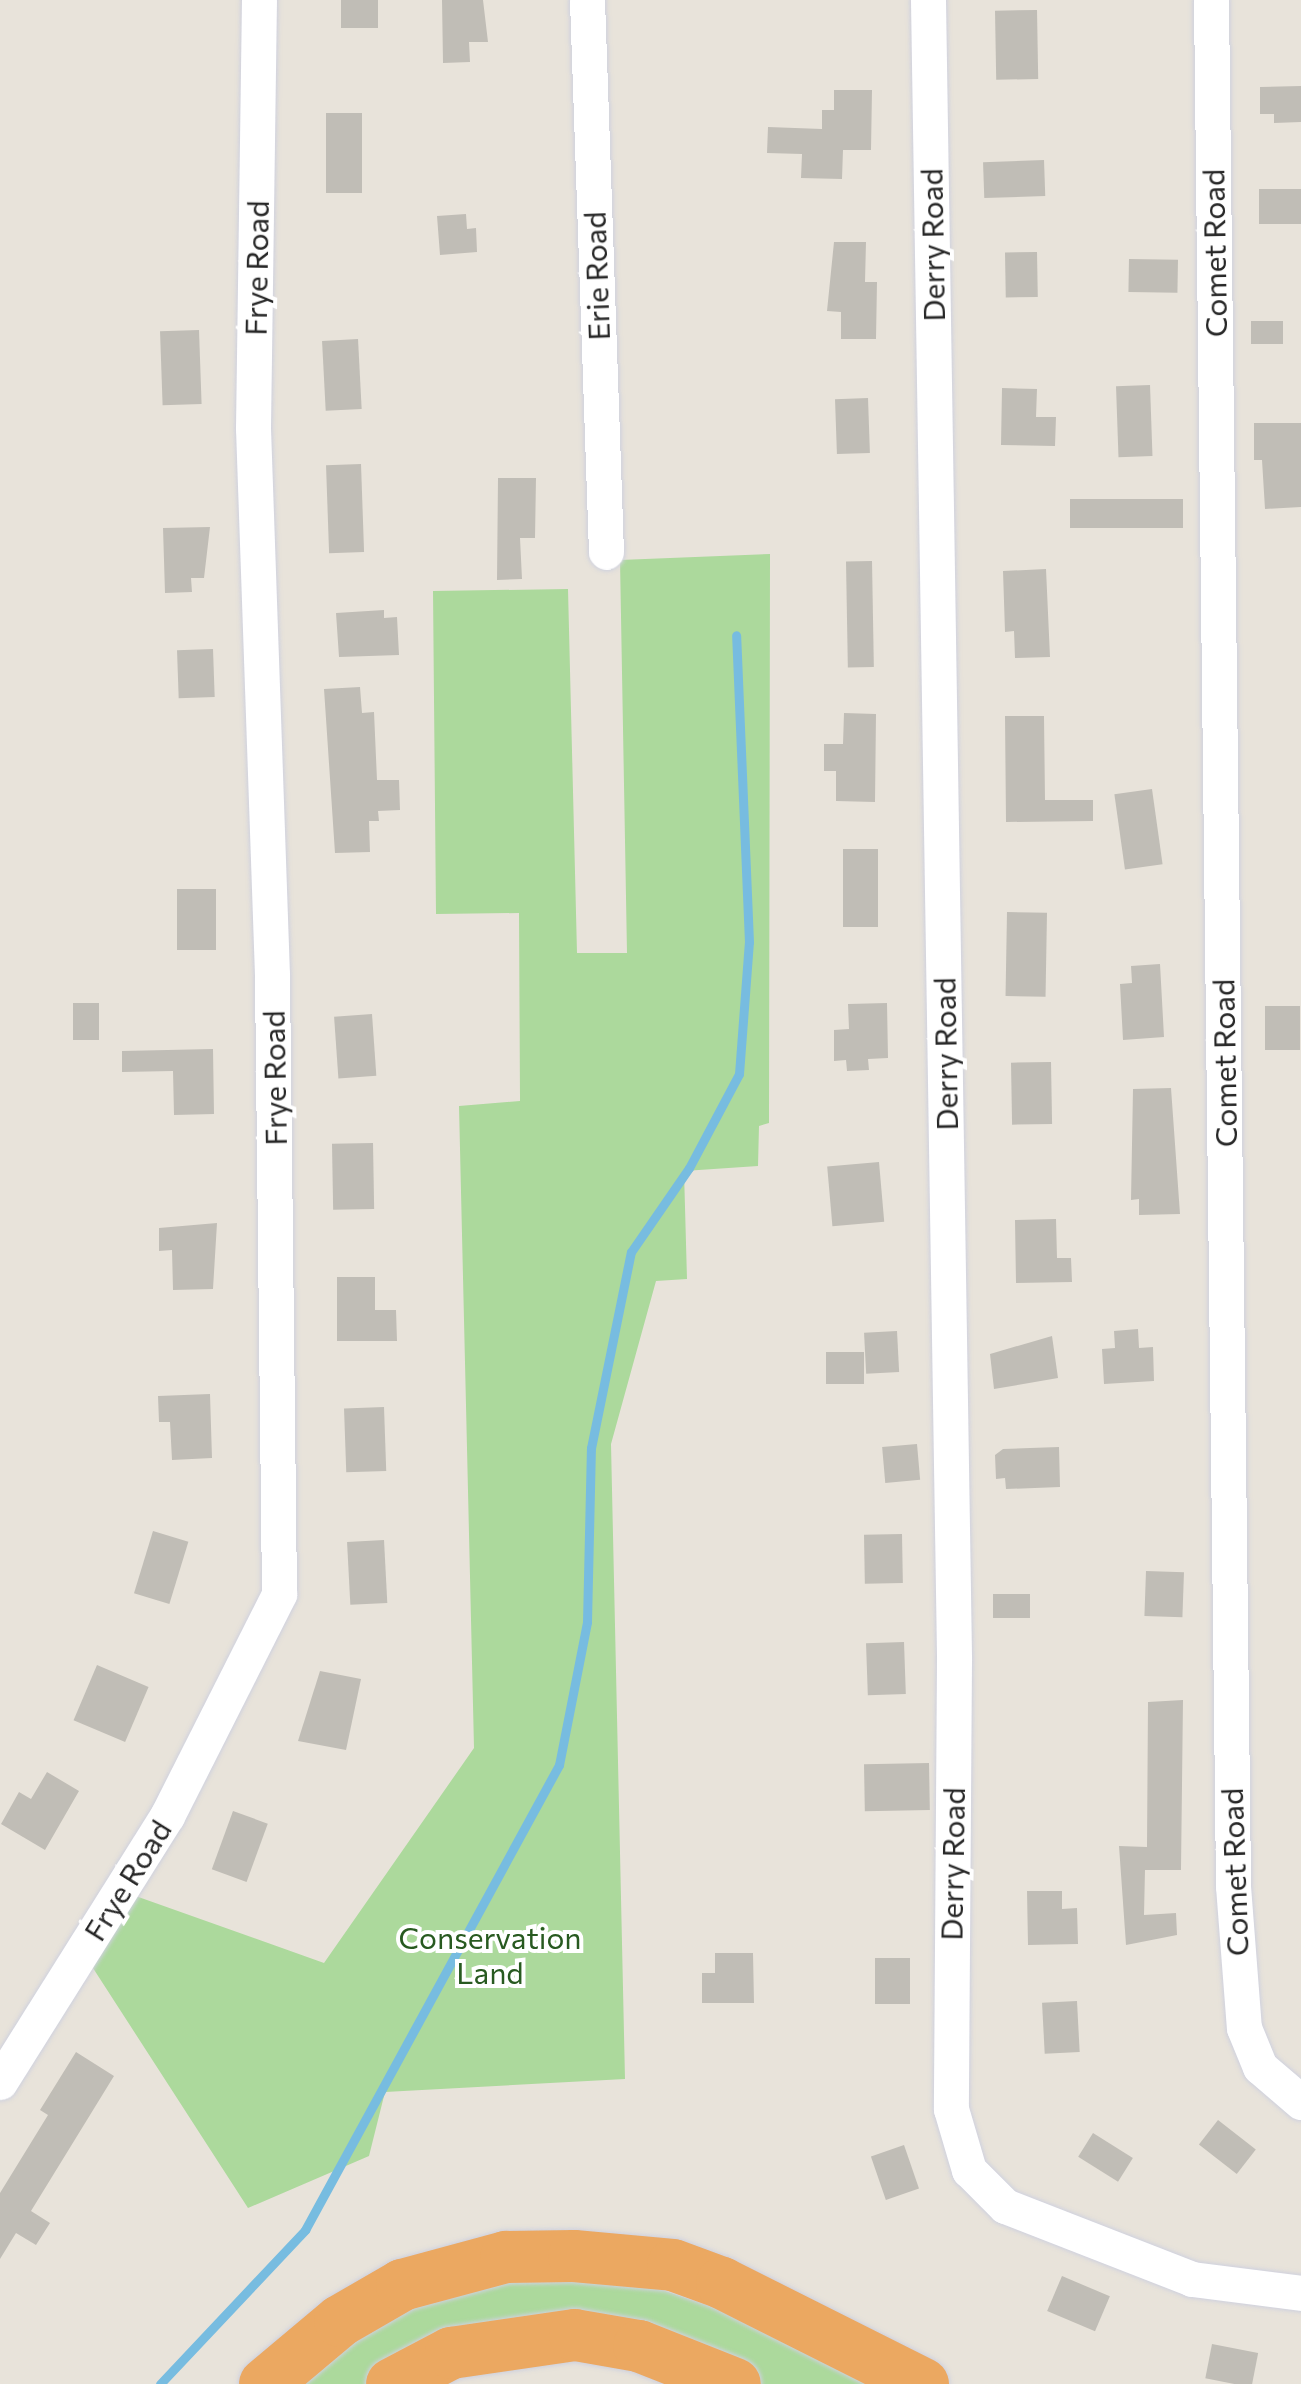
<!DOCTYPE html>
<html>
<head>
<meta charset="utf-8">
<style>
	body { margin:0 }
	#map { position:relative; width:1301px; height:2384px; overflow:hidden; background:#e8e3da; font-family:Commissioner,sans-serif }
	div>[style] { position:absolute }
	.green>* { inset:0; background:#acd99c }
	.stream>* { height:9px; margin:-4.5px; padding:0 4.5px; transform-origin:4.5px; border-radius:4.5px; background:#77bce0 }
	.building>* { inset:0; background:#c0bdb6; transform-origin:0 0 }
	.roads { filter:drop-shadow(0 0 2px #cfd1de) drop-shadow(0 0 2px #cfd1de) }
	.minor>* { height:35px; margin:-17.5px; padding:0 17.5px; transform-origin:17.5px; border-radius:17.5px; background:#fff }
	.highway>* { height:52px; margin:-26px; padding:0 26px; transform-origin:26px; border-radius:26px; background:#eba861 }
	span { translate:-50% -50%; white-space:nowrap; text-align:center; line-height:1.15; -webkit-text-stroke:8px #fff; paint-order:stroke }
	.street-label { font-size:30px; color:#272727 }
	.park-label { font-size:30px; color:#285a20 }
</style>
</head>
<body>
<div id="map">
	<div class="green">
		<div style="clip-path:polygon(770px 554px,769px 1123px,759px 1126px,758px 1166px,684px 1171px,687px 1279px,656px 1281px,611px 1444px,625px 2079px,385px 2092px,369px 2156px,248px 2208px,91px 1965px,130px 1894px,324px 1963px,474px 1748px,459px 1106px,520px 1101px,519px 913px,436px 914px,433px 591px,568px 589px,577px 953px,627px 953px,620px 560px)"></div>
		<div style="clip-path:polygon(546px 2276px,651px 2286px,733px 2314px,876px 2384px,749px 2384px,672px 2345px,376px 2384px,288px 2384px,363px 2327px,449px 2292px)"></div>
	</div>
	<div class="stream">
		<div style="left:160px;top:2384px;width:212px;rotate:-46.7deg"></div>
		<div style="left:305px;top:2230px;width:530px;rotate:-61.36deg"></div>
		<div style="left:559px;top:1765px;width:146px;rotate:-78.9deg"></div>
		<div style="left:587px;top:1622px;width:174px;rotate:-88.7deg"></div>
		<div style="left:591px;top:1448px;width:200px;rotate:-78.5deg"></div>
		<div style="left:631px;top:1252px;width:102px;rotate:-55.4deg"></div>
		<div style="left:689px;top:1168px;width:106px;rotate:-62deg"></div>
		<div style="left:739px;top:1074px;width:132px;rotate:-85.7deg"></div>
		<div style="left:749px;top:942px;width:307px;rotate:-92.4deg"></div>
	</div>
	<div class="building">
		<div style="left:341px;top:0;width:37px;height:28px"></div>
		<div style="clip-path:polygon(442px 0,483px 0,488px 42px,469px 42px,470px 62px,443px 63px)"></div>
		<div style="left:1037px;top:10px;width:69px;height:42px;rotate:89deg"></div>
		<div style="clip-path:polygon(1301px 86px,1301px 122px,1274px 123px,1274px 114px,1260px 114px,1260px 87px)"></div>
		<div style="clip-path:polygon(834px 90px,872px 90px,871px 150px,843px 150px,842px 179px,801px 178px,802px 154px,767px 153px,768px 127px,822px 129px,822px 110px,834px 110px)"></div>
		<div style="left:326px;top:113px;width:36px;height:80px"></div>
		<div style="left:1044px;top:160px;width:36px;height:61px;rotate:88deg"></div>
		<div style="left:1301px;top:189px;width:35px;height:42px;rotate:90deg"></div>
		<div style="clip-path:polygon(466px 214px,467px 229px,476px 228px,477px 252px,440px 255px,437px 216px)"></div>
		<div style="clip-path:polygon(834px 242px,866px 242px,865px 282px,877px 282px,876px 339px,841px 339px,841px 312px,827px 311px)"></div>
		<div style="left:1037px;top:252px;width:45px;height:32px;rotate:89deg"></div>
		<div style="left:1129px;top:259px;width:49px;height:33px;rotate:1deg"></div>
		<div style="left:1251px;top:321px;width:32px;height:23px"></div>
		<div style="left:199px;top:330px;width:74px;height:39px;rotate:88deg"></div>
		<div style="left:358px;top:339px;width:70px;height:36px;rotate:87deg"></div>
		<div style="left:1150px;top:385px;width:71px;height:34px;rotate:88deg"></div>
		<div style="clip-path:polygon(1002px 388px,1037px 389px,1036px 417px,1056px 417px,1055px 446px,1001px 445px)"></div>
		<div style="left:868px;top:398px;width:55px;height:33px;rotate:88deg"></div>
		<div style="clip-path:polygon(1254px 423px,1301px 423px,1301px 507px,1265px 509px,1262px 460px,1254px 460px)"></div>
		<div style="left:361px;top:464px;width:88px;height:35px;rotate:88deg"></div>
		<div style="clip-path:polygon(498px 478px,536px 478px,535px 538px,520px 538px,522px 579px,497px 580px)"></div>
		<div style="left:1183px;top:499px;width:29px;height:113px;rotate:90deg"></div>
		<div style="clip-path:polygon(210px 527px,204px 578px,191px 578px,192px 592px,165px 593px,163px 528px)"></div>
		<div style="left:872px;top:561px;width:106px;height:26px;rotate:89deg"></div>
		<div style="clip-path:polygon(1046px 569px,1050px 657px,1015px 658px,1014px 631px,1005px 632px,1003px 571px)"></div>
		<div style="clip-path:polygon(384px 610px,384px 618px,397px 617px,399px 655px,339px 657px,336px 613px)"></div>
		<div style="left:213px;top:649px;width:48px;height:36px;rotate:88deg"></div>
		<div style="clip-path:polygon(360px 687px,362px 713px,374px 712px,377px 780px,399px 780px,400px 810px,378px 811px,379px 821px,369px 821px,370px 852px,335px 853px,324px 689px)"></div>
		<div style="clip-path:polygon(844px 713px,876px 714px,875px 802px,836px 801px,836px 771px,824px 771px,824px 744px,843px 744px)"></div>
		<div style="clip-path:polygon(1005px 716px,1044px 716px,1045px 800px,1093px 800px,1093px 821px,1006px 822px)"></div>
		<div style="left:1152px;top:789px;width:76px;height:38px;rotate:82deg"></div>
		<div style="left:843px;top:849px;width:35px;height:78px"></div>
		<div style="left:177px;top:889px;width:39px;height:61px"></div>
		<div style="left:1007px;top:912px;width:40px;height:84px;rotate:1deg"></div>
		<div style="clip-path:polygon(1160px 964px,1164px 1037px,1123px 1040px,1120px 984px,1132px 983px,1131px 966px)"></div>
		<div style="left:73px;top:1003px;width:26px;height:37px"></div>
		<div style="clip-path:polygon(887px 1003px,888px 1058px,868px 1059px,869px 1070px,847px 1071px,846px 1060px,834px 1061px,834px 1030px,849px 1029px,848px 1004px)"></div>
		<div style="left:1265px;top:1006px;width:35px;height:44px"></div>
		<div style="left:372px;top:1014px;width:62px;height:38px;rotate:86deg"></div>
		<div style="clip-path:polygon(213px 1049px,214px 1114px,174px 1115px,173px 1071px,122px 1072px,122px 1051px)"></div>
		<div style="left:1051px;top:1062px;width:62px;height:40px;rotate:89deg"></div>
		<div style="clip-path:polygon(1171px 1088px,1180px 1214px,1139px 1215px,1139px 1199px,1131px 1200px,1133px 1089px)"></div>
		<div style="left:373px;top:1143px;width:66px;height:41px;rotate:89deg"></div>
		<div style="left:879px;top:1162px;width:60px;height:52px;rotate:85deg"></div>
		<div style="clip-path:polygon(1056px 1219px,1057px 1258px,1071px 1258px,1072px 1282px,1016px 1283px,1015px 1220px)"></div>
		<div style="clip-path:polygon(217px 1223px,213px 1289px,173px 1290px,172px 1250px,159px 1251px,159px 1228px)"></div>
		<div style="clip-path:polygon(337px 1277px,375px 1277px,375px 1310px,396px 1310px,397px 1341px,337px 1341px)"></div>
		<div style="clip-path:polygon(1138px 1329px,1139px 1348px,1153px 1347px,1154px 1381px,1104px 1384px,1102px 1349px,1115px 1348px,1114px 1331px)"></div>
		<div style="left:897px;top:1331px;width:41px;height:33px;rotate:87deg"></div>
		<div style="clip-path:polygon(1052px 1336px,1058px 1378px,994px 1389px,990px 1354px)"></div>
		<div style="left:826px;top:1352px;width:38px;height:32px"></div>
		<div style="clip-path:polygon(210px 1394px,212px 1458px,172px 1460px,170px 1422px,159px 1422px,158px 1396px)"></div>
		<div style="left:384px;top:1407px;width:64px;height:40px;rotate:88deg"></div>
		<div style="left:917px;top:1444px;width:36px;height:35px;rotate:85deg"></div>
		<div style="clip-path:polygon(1059px 1447px,1060px 1487px,1006px 1489px,1005px 1478px,996px 1479px,995px 1455px,1003px 1449px)"></div>
		<div style="left:153px;top:1531px;width:37px;height:65px;rotate:17deg"></div>
		<div style="left:902px;top:1534px;width:49px;height:38px;rotate:89deg"></div>
		<div style="left:384px;top:1540px;width:63px;height:37px;rotate:87deg"></div>
		<div style="left:1146px;top:1571px;width:38px;height:45px;rotate:2deg"></div>
		<div style="left:993px;top:1594px;width:37px;height:24px"></div>
		<div style="left:904px;top:1642px;width:52px;height:38px;rotate:88deg"></div>
		<div style="left:97px;top:1665px;width:56px;height:60px;rotate:23deg"></div>
		<div style="clip-path:polygon(320px 1671px,361px 1679px,346px 1750px,298px 1741px)"></div>
		<div style="clip-path:polygon(1183px 1700px,1181px 1870px,1145px 1870px,1144px 1915px,1176px 1913px,1177px 1935px,1126px 1945px,1119px 1846px,1147px 1847px,1148px 1702px)"></div>
		<div style="left:929px;top:1763px;width:47px;height:65px;rotate:89deg"></div>
		<div style="clip-path:polygon(47px 1772px,79px 1791px,45px 1850px,1px 1824px,19px 1792px,31px 1799px)"></div>
		<div style="left:233px;top:1811px;width:37px;height:62px;rotate:20deg"></div>
		<div style="clip-path:polygon(1027px 1891px,1062px 1891px,1062px 1909px,1077px 1908px,1078px 1944px,1028px 1945px)"></div>
		<div style="clip-path:polygon(715px 1953px,753px 1953px,754px 2003px,702px 2003px,702px 1973px,715px 1973px)"></div>
		<div style="left:875px;top:1958px;width:35px;height:46px"></div>
		<div style="left:1077px;top:2001px;width:51px;height:35px;rotate:87deg"></div>
		<div style="clip-path:polygon(76px 2052px,114px 2076px,31px 2211px,50px 2223px,36px 2245px,16px 2233px,0 2259px,0 2193px,48px 2115px,40px 2110px)"></div>
		<div style="left:1218px;top:2120px;width:48px;height:31px;rotate:38deg"></div>
		<div style="left:1093px;top:2133px;width:47px;height:28px;rotate:32deg"></div>
		<div style="left:904px;top:2145px;width:46px;height:35px;rotate:71deg"></div>
		<div style="left:1062px;top:2276px;width:52px;height:38px;rotate:23deg"></div>
		<div style="left:1212px;top:2344px;width:47px;height:35px;rotate:11deg"></div>
	</div>
	<div class="roads">
		<div class="minor">
			<div style="left:587px;top:0;width:552px;rotate:88.03deg"></div>
			<div style="left:928px;top:0;width:1660px;rotate:89.1deg"></div>
			<div style="left:954px;top:1660px;width:449px;rotate:90.4deg"></div>
			<div style="left:951px;top:2109px;width:64px;rotate:73.6deg"></div>
			<div style="left:969px;top:2170px;width:51px;rotate:45deg"></div>
			<div style="left:1005px;top:2206px;width:201px;rotate:21.3deg"></div>
			<div style="left:1192px;top:2279px;width:110px;rotate:7.3deg"></div>
			<div style="left:1211px;top:0;width:1886px;rotate:89.33deg"></div>
			<div style="left:1233px;top:1886px;width:142px;rotate:85.6deg"></div>
			<div style="left:1244px;top:2028px;width:42px;rotate:67.7deg"></div>
			<div style="left:1260px;top:2067px;width:54px;rotate:40.5deg"></div>
			<div style="left:0;top:2082px;width:314px;rotate:-57.9deg"></div>
			<div style="left:167px;top:1816px;width:249px;rotate:-63.2deg"></div>
			<div style="left:279px;top:1594px;width:619px;rotate:-90.65deg"></div>
			<div style="left:272px;top:975px;width:547px;rotate:-91.99deg"></div>
			<div style="left:253px;top:428px;width:428px;rotate:-89.2deg"></div>
		</div>
		<div class="highway">
			<div style="left:265px;top:2384px;width:98px;rotate:-40deg"></div>
			<div style="left:340px;top:2321px;width:72px;rotate:-30.1deg"></div>
			<div style="left:402px;top:2285px;width:108px;rotate:-15.1deg"></div>
			<div style="left:506px;top:2257px;width:68px;rotate:-0.8deg"></div>
			<div style="left:574px;top:2256px;width:99px;rotate:5.2deg"></div>
			<div style="left:673px;top:2265px;width:52px;rotate:20.2deg"></div>
			<div style="left:722px;top:2283px;width:225px;rotate:26.7deg"></div>
			<div style="left:392px;top:2384px;width:67px;rotate:-27.7deg"></div>
			<div style="left:451px;top:2353px;width:125px;rotate:-8.3deg"></div>
			<div style="left:575px;top:2335px;width:65px;rotate:9.8deg"></div>
			<div style="left:639px;top:2346px;width:103px;rotate:21.6deg"></div>
		</div>
	</div>
	<div class="street-label">
		<span style="left:932px;top:245px;rotate:-91deg">Derry Road</span>
		<span style="left:1214px;top:253px;rotate:-91deg">Comet Road</span>
		<span style="left:256px;top:268px;rotate:-89deg">Frye Road</span>
		<span style="left:596px;top:276px;rotate:-92deg">Erie Road</span>
		<span style="left:945px;top:1054px;rotate:-91deg">Derry Road</span>
		<span style="left:1224px;top:1063px;rotate:-91deg">Comet Road</span>
		<span style="left:274px;top:1078px;rotate:-91deg">Frye Road</span>
		<span style="left:952px;top:1864px;rotate:-89deg">Derry Road</span>
		<span style="left:1234px;top:1872px;rotate:-92deg">Comet Road</span>
		<span style="left:127px;top:1880px;rotate:-58deg">Frye Road</span>
	</div>
	<div class="park-label">
		<span style="left:490px;top:1954px">Conservation<br>Land</span>
	</div>
</div>
</body>
</html>
